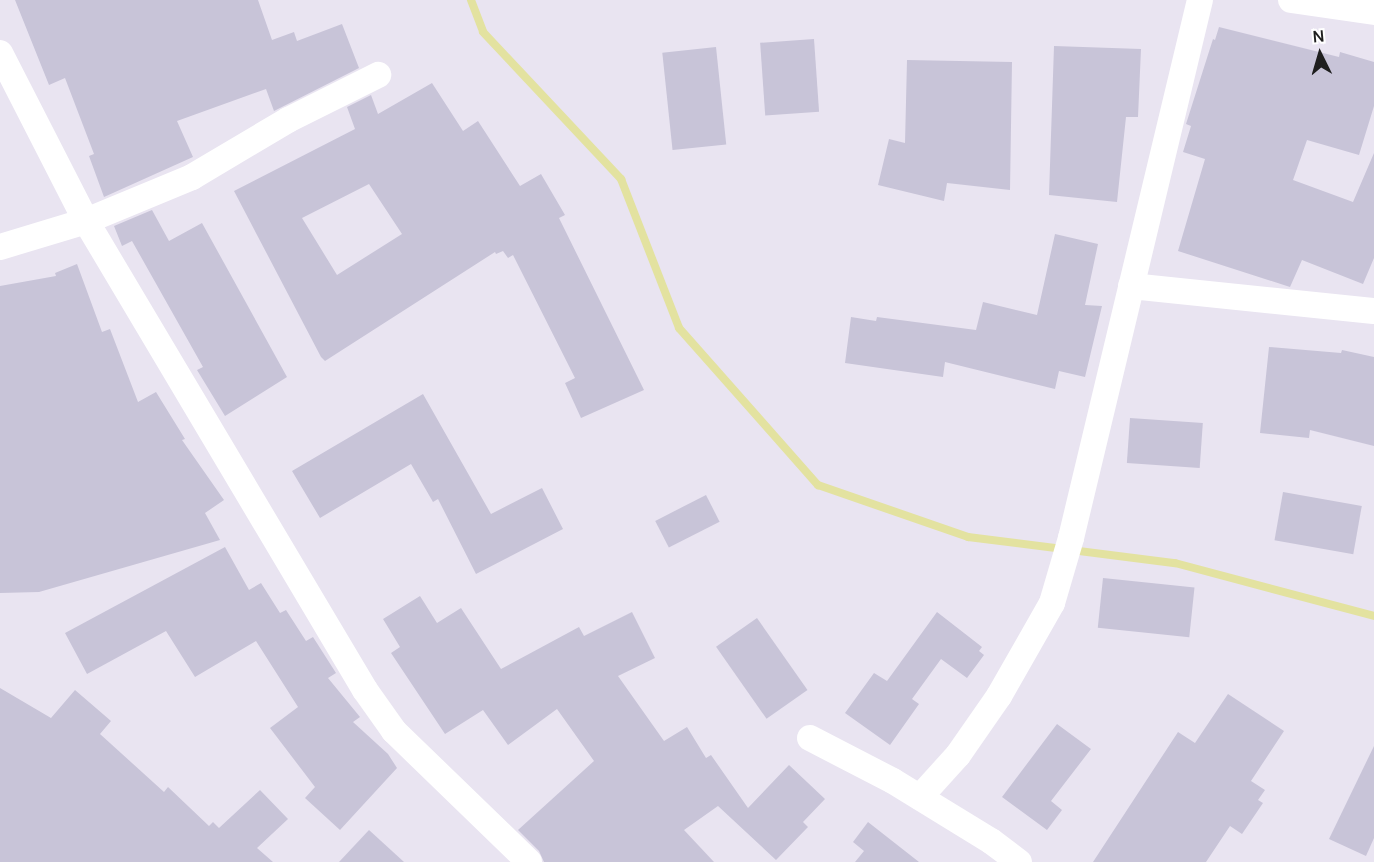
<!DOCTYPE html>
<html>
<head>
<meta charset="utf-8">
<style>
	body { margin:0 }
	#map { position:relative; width:1374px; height:862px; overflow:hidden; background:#e9e4f1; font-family:Manrope,sans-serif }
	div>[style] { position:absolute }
	.stream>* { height:8px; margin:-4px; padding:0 4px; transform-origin:4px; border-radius:4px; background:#e3e2a0 }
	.building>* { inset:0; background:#c8c4d8; transform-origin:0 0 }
	.street>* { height:26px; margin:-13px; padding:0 13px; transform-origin:13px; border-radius:13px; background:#fff }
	span { translate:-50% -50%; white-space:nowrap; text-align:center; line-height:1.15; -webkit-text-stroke:4.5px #fff; paint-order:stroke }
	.north { position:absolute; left:1290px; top:24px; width:60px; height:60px; -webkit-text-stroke:4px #fff; paint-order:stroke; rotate:355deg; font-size:16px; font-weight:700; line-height:24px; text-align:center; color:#1f1f1f }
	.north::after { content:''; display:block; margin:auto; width:21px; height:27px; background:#1f1f1f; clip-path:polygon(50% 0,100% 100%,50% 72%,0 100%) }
</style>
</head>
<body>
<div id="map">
	<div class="stream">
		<div style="left:471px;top:0;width:34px;rotate:69deg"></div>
		<div style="left:483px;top:32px;width:202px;rotate:46.8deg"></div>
		<div style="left:621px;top:179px;width:160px;rotate:68.7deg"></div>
		<div style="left:679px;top:328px;width:210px;rotate:48.5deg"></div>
		<div style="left:818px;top:485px;width:159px;rotate:19.1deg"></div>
		<div style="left:968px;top:537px;width:209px;rotate:7.2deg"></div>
		<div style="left:1175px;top:563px;width:206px;rotate:14.9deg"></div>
	</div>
	<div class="building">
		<div style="clip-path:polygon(15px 0,258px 0,272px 40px,294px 32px,297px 41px,342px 24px,359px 68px,274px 111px,266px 89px,177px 121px,193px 157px,104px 197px,89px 156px,94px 154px,65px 78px,49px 85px)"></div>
		<div style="clip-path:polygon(1219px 27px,1339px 57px,1340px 52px,1374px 62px,1374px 106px,1359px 155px,1307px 140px,1293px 180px,1353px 202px,1374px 153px,1374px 258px,1363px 284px,1302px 260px,1290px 287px,1178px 251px,1205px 159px,1183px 152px,1191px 126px,1186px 124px,1213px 39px,1215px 40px)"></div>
		<div style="left:814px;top:39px;width:73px;height:54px;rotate:86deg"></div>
		<div style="clip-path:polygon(1054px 46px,1141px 49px,1138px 117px,1126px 117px,1117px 202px,1049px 195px)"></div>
		<div style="left:716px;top:47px;width:98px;height:54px;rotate:84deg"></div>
		<div style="clip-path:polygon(907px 60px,1012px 62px,1010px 190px,947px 183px,944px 201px,878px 185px,889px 139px,905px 143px)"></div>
		<div style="clip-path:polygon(evenodd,432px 83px,463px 131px,478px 121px,520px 186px,541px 174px,565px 215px,559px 218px,644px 390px,581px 418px,565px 383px,575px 378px,513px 255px,508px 258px,503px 251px,496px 254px,495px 252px,325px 361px,321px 357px,234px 191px,355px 129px,347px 107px,371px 95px,378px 114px,432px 83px,369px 184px,402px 234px,337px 275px,302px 218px,369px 184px)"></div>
		<div style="clip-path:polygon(152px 210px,169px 241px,202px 223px,287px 377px,225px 416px,197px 370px,203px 367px,132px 241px,122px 246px,114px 226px)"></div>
		<div style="clip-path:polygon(1055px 234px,1098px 244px,1085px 305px,1102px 306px,1085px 377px,1059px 371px,1055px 389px,945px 362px,943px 377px,845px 363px,851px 317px,876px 321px,877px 317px,976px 330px,983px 302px,1037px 315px)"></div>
		<div style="clip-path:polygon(77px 264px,102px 332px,110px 329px,138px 402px,156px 392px,185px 439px,182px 440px,224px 500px,205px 513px,220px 540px,39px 592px,0 593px,0 286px,56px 276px,55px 273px)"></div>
		<div style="clip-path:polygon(1269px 347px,1341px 353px,1342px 350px,1374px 357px,1374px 446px,1310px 430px,1309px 438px,1260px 433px)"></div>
		<div style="clip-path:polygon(423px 394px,491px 514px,542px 488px,563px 529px,476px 574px,438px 499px,433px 502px,411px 464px,320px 518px,292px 471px)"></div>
		<div style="left:1130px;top:418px;width:73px;height:45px;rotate:4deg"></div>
		<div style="left:1283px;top:492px;width:80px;height:49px;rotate:10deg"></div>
		<div style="left:706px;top:495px;width:30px;height:57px;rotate:63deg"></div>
		<div style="clip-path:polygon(225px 547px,249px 590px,261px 583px,280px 613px,286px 610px,306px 641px,313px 637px,336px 673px,328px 678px,360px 717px,353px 722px,388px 754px,397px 768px,340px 830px,305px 798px,315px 787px,270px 728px,298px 707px,256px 641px,195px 677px,166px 631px,87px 674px,65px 633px)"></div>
		<div style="left:1103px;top:578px;width:92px;height:50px;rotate:6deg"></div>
		<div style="clip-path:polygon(420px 596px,437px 623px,461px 608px,501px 669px,579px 627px,584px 636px,632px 612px,655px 658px,618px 676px,664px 741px,687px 727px,706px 758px,711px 755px,748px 808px,789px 765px,825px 799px,803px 822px,808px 827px,776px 860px,718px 806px,684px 830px,714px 862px,544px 862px,539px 851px,518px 830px,594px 761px,557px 709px,508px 745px,483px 710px,445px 734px,391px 653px,400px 647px,383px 619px)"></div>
		<div style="clip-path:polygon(937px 612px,982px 647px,979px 651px,984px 655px,967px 678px,941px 659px,912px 699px,919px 704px,890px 745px,845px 713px,874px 673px,887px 681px)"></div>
		<div style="left:757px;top:618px;width:88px;height:50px;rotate:55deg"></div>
		<div style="clip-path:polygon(0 688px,51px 718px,75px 690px,111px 721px,100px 734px,164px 792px,168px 787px,209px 826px,213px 822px,219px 828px,260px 790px,288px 819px,257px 848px,273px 862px,0 862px)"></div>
		<div style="clip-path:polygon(1228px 694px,1284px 731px,1251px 781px,1265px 790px,1258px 800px,1263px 803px,1242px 834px,1230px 826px,1206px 862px,1093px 862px,1178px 732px,1195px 743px)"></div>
		<div style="clip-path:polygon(1057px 724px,1091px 749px,1051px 801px,1062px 810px,1047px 830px,1002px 797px)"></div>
		<div style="clip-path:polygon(1374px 746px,1374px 838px,1366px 856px,1329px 839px)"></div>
		<div style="clip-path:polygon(868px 822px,919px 862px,855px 862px,864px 851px,853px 842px)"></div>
		<div style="clip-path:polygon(369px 830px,404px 862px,339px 862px)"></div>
	</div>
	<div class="street">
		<div style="left:1291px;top:0;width:84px;rotate:8.2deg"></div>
		<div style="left:0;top:53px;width:189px;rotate:62.9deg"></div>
		<div style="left:86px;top:221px;width:546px;rotate:59.25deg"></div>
		<div style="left:365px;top:690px;width:50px;rotate:54.7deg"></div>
		<div style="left:394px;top:731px;width:188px;rotate:44.1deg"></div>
		<div style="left:0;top:247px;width:90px;rotate:-16.8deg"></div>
		<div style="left:86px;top:221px;width:115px;rotate:-22.5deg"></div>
		<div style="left:192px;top:177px;width:112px;rotate:-30.7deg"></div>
		<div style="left:288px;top:120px;width:101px;rotate:-26.6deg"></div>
		<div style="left:1131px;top:286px;width:244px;rotate:5.9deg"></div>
		<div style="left:810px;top:738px;width:93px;rotate:27.4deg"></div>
		<div style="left:893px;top:781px;width:115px;rotate:31.5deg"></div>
		<div style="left:991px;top:841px;width:35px;rotate:37deg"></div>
		<div style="left:920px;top:797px;width:57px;rotate:-47.9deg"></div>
		<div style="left:958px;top:755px;width:72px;rotate:-55.2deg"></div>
		<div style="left:999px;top:696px;width:107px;rotate:-60.3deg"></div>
		<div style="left:1052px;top:603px;width:68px;rotate:-73.7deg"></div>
		<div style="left:1071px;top:538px;width:553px;rotate:-76.52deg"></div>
	</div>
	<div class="north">N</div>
</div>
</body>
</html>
